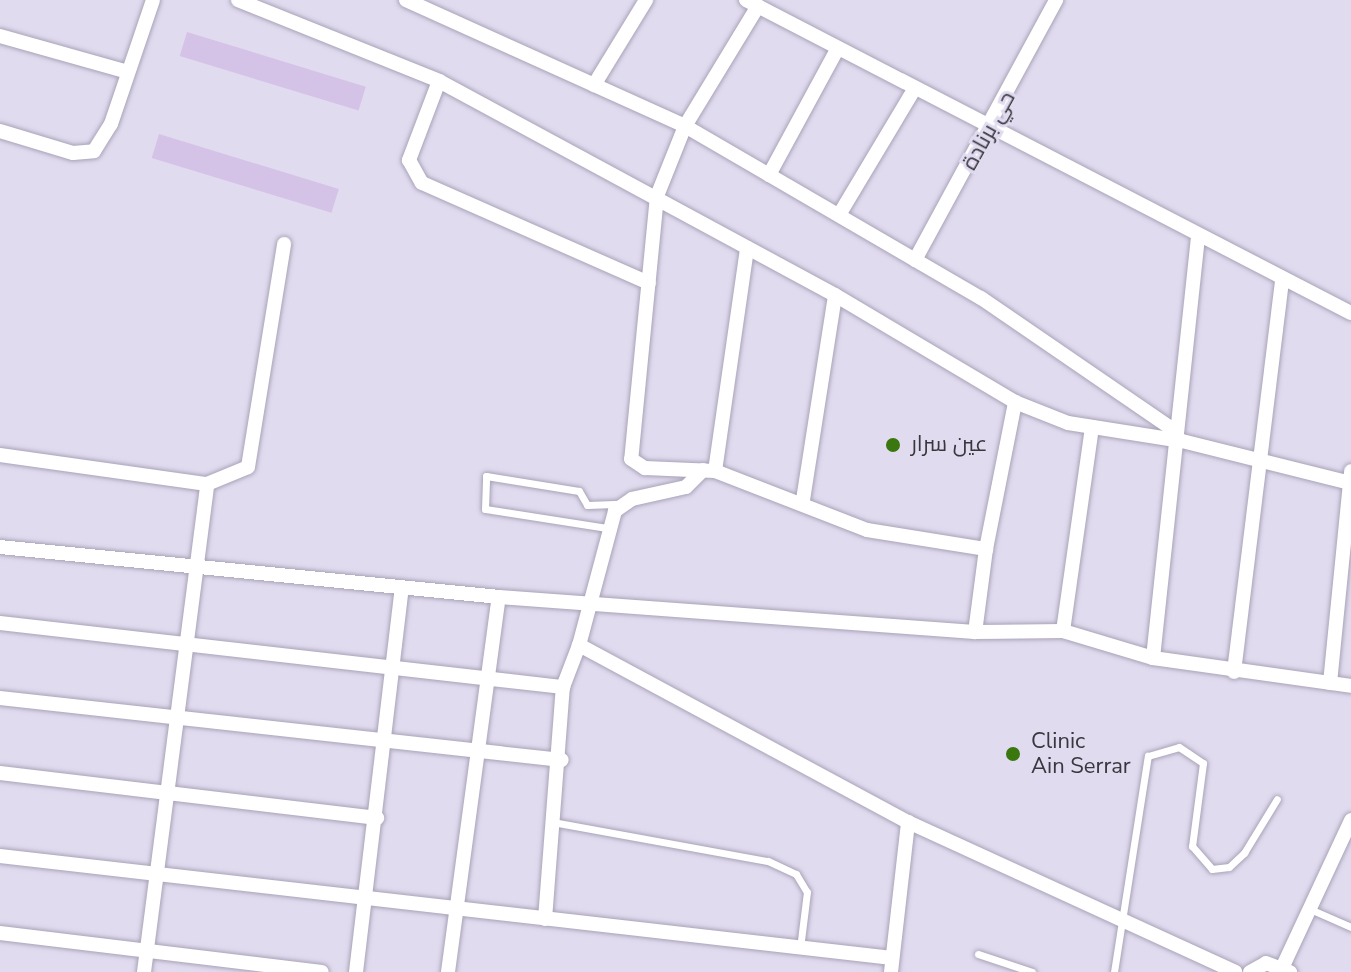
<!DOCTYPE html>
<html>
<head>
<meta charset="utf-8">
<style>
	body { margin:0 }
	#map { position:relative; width:1351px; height:972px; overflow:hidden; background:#e1dbf0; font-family:"Nunito Sans",Cairo,sans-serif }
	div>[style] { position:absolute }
	.building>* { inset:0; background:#d5c2e7; transform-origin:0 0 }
	.roads { filter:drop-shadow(0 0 2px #a9a3b7) drop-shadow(0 0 2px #a9a3b7) }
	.service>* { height:7px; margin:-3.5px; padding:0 3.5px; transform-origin:3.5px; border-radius:3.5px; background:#fff }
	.minor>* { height:14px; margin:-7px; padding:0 7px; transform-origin:7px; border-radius:7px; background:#fff }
	.dots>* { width:22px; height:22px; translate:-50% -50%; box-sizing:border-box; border:4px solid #e1dbf0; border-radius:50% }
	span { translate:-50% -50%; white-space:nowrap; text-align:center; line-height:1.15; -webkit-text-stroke:6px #e1dbf0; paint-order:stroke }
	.street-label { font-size:22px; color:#38363e }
	.poi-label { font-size:22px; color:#38363e }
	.left { translate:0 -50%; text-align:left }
</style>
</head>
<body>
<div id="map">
	<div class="building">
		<div style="left:187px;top:32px;width:187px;height:25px;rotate:17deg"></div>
		<div style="left:159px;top:134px;width:188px;height:25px;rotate:17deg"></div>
	</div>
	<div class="roads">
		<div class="service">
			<div style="left:607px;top:528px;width:123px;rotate:-171.1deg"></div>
			<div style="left:485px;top:509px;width:33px;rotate:-88deg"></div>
			<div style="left:486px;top:476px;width:94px;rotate:9.2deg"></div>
			<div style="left:579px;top:491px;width:16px;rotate:60deg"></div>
			<div style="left:587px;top:505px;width:34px;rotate:-2deg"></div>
			<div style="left:558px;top:823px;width:213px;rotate:10.3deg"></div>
			<div style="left:768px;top:861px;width:31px;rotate:25deg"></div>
			<div style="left:796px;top:874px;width:21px;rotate:59deg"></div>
			<div style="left:807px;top:892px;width:56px;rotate:97.1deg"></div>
			<div style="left:1310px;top:909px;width:45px;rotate:23.7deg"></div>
			<div style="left:978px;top:954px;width:57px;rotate:18.4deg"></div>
			<div style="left:1114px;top:972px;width:219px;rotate:-81.1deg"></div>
			<div style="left:1148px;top:756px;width:32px;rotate:-16deg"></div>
			<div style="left:1179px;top:747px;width:29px;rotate:34deg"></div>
			<div style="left:1203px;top:763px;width:84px;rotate:97.5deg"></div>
			<div style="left:1192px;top:846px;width:30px;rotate:49deg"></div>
			<div style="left:1212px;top:869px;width:17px;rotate:-7deg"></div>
			<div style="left:1229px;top:867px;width:21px;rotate:-43deg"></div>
			<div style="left:1244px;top:853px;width:63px;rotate:-58.6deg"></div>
		</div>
		<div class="minor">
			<div style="left:238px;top:0;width:217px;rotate:21.9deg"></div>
			<div style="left:439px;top:81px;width:450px;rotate:28.4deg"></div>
			<div style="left:835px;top:295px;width:209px;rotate:30.7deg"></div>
			<div style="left:1015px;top:402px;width:57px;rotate:21.6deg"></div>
			<div style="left:1068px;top:423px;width:115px;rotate:9deg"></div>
			<div style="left:1182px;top:441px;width:174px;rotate:14deg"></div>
			<div style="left:406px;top:0;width:306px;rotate:24.3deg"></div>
			<div style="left:685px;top:126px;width:342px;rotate:30.2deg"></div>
			<div style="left:981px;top:298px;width:234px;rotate:34.4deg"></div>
			<div style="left:746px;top:0;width:681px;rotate:27.36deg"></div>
			<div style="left:758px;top:6px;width:140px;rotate:121.3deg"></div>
			<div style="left:685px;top:126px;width:75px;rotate:111.8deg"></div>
			<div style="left:657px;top:196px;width:264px;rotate:95.6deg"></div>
			<div style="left:631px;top:459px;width:17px;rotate:33deg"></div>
			<div style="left:645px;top:468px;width:70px;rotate:2.5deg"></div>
			<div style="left:715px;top:471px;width:163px;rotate:21.2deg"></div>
			<div style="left:867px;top:530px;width:121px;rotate:9.1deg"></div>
			<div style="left:986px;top:549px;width:84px;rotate:97.5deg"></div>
			<div style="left:0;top:36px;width:133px;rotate:15.7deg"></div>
			<div style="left:439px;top:81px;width:85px;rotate:110.8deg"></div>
			<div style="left:409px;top:160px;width:26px;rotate:61deg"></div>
			<div style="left:422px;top:183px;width:248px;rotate:23.8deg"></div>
			<div style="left:594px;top:85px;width:100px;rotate:-58.5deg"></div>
			<div style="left:0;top:131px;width:76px;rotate:16.8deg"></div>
			<div style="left:73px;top:153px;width:21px;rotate:-5deg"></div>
			<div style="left:94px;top:151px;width:32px;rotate:-58deg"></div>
			<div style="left:111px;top:124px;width:131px;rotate:-71.3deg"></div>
			<div style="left:769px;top:175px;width:142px;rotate:-61.5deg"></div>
			<div style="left:839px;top:215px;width:148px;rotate:-59.1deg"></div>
			<div style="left:915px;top:260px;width:296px;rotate:-61.5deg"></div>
			<div style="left:0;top:455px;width:209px;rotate:8deg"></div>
			<div style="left:207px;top:484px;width:44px;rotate:-22.5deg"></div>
			<div style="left:248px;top:467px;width:226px;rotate:-80.8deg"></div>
			<div style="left:703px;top:470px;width:24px;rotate:135deg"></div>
			<div style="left:686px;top:487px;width:55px;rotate:167.5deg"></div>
			<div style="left:632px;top:499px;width:21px;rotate:145deg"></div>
			<div style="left:615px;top:511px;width:139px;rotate:105deg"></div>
			<div style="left:579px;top:645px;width:374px;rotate:28.3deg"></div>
			<div style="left:908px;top:822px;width:360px;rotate:24.6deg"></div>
			<div style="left:715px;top:471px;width:225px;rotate:-81.8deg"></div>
			<div style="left:803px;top:500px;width:207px;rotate:-81.1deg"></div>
			<div style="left:0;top:547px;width:501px;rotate:5.72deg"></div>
			<div style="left:499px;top:597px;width:477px;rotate:4.2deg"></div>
			<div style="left:975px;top:632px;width:88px;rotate:-0.7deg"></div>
			<div style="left:1063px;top:631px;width:94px;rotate:16.7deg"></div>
			<div style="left:1153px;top:658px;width:200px;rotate:8deg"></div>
			<div style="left:986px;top:549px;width:150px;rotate:-78.8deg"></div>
			<div style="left:0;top:623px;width:567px;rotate:6.49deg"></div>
			<div style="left:1063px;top:631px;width:206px;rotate:-81.9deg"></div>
			<div style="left:1153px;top:658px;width:421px;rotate:-83.9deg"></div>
			<div style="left:1234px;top:672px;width:394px;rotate:-83deg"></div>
			<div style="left:1330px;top:683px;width:213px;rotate:-84.3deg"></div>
			<div style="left:0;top:698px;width:565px;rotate:6.3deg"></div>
			<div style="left:0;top:773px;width:380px;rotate:6.8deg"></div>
			<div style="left:0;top:856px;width:898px;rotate:6.52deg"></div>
			<div style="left:545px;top:919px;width:233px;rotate:-85.6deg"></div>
			<div style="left:563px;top:687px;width:45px;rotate:-69.1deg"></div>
			<div style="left:0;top:933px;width:324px;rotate:6.9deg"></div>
			<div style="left:1283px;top:966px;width:161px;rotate:-65deg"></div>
			<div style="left:144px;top:972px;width:492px;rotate:-82.6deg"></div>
			<div style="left:356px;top:972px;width:386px;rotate:-83.2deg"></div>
			<div style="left:448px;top:972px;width:378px;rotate:-82.3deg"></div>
			<div style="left:891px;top:972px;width:151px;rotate:-83.5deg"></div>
			<div style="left:1250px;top:972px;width:18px;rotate:-29deg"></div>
			<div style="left:1266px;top:963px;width:26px;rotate:21deg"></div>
		</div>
	</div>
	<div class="dots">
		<div style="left:893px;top:445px;background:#3b770f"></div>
		<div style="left:1013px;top:754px;background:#3b770f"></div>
	</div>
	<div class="street-label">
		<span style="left:989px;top:131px;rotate:-61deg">حي برنادة</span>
	</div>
	<div class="poi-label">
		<span class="left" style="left:911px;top:445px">عين سرار</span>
		<span class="left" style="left:1031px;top:754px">Clinic<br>Ain Serrar</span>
	</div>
</div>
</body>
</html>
